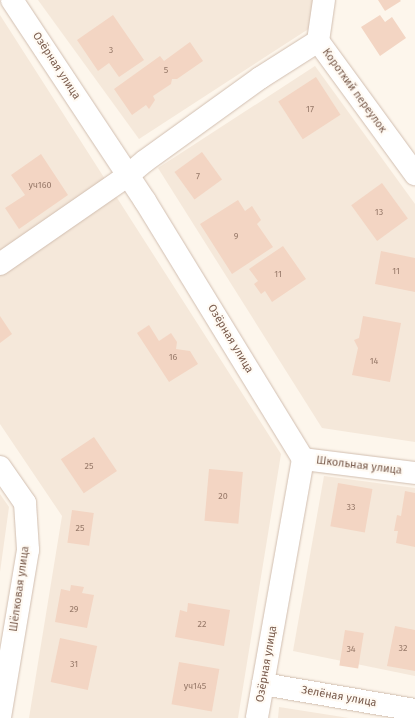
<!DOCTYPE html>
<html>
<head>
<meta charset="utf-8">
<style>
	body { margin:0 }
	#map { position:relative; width:415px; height:718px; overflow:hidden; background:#fdf6ec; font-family:"Fira Sans",sans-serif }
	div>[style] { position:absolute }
	.residential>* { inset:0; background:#f5e8da }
	.building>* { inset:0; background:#f3d5c3; transform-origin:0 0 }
	.roads { filter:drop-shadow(0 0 1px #d1beb0) drop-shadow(0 0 1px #d1beb0) }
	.minor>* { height:22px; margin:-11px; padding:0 11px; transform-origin:11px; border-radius:11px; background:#fff }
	span { translate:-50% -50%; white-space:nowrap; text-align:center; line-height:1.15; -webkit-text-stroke:4px #fffaf3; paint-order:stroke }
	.number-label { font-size:9px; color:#987a6a }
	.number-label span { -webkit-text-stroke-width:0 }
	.street-label { font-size:11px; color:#7a5c4d }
</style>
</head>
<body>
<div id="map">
	<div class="residential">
		<div style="clip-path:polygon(38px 0,314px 0,310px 28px,139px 139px)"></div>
		<div style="clip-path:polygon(0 15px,281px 454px,238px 718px,29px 718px,62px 516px,0 424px)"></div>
		<div style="clip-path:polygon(315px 66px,415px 204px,415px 442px,322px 428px,158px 168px)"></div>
		<div style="clip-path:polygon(324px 476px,415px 488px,415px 676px,293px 651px)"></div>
		<div style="clip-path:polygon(0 494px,9px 507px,0 572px)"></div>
		<div style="clip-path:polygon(279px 707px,349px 718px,278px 718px)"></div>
	</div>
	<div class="building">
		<div style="clip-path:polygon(378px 0,400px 0,401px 1px,385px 11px)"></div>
		<div style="clip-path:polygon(113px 15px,144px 60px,119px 77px,109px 63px,98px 71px,77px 40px)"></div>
		<div style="clip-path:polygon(380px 15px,385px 22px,392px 17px,406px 38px,380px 56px,361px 27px)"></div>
		<div style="clip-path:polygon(190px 42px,203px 61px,177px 79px,172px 79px,171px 84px,153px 96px,155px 100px,149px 109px,146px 105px,132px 115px,114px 89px,160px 56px,164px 61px)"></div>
		<div style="left:316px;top:77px;width:45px;height:45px;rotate:57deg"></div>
		<div style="left:202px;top:152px;width:34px;height:34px;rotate:54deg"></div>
		<div style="clip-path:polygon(41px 154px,68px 195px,19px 229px,5px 208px,25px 195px,11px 175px)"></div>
		<div style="left:382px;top:183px;width:44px;height:38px;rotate:54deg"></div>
		<div style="clip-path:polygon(238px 200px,245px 211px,252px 206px,261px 220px,257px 224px,273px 247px,232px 274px,200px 224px)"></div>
		<div style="clip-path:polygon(283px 246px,306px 279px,272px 302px,265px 291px,261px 294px,254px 284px,258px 281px,249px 269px)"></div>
		<div style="clip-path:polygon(381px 251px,415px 258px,415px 292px,375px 284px)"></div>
		<div style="clip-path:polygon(0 316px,12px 334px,0 343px)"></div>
		<div style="clip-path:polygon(363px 316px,401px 323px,390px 382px,352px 375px,358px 348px,354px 340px,359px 338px)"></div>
		<div style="clip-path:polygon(149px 325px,159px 341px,171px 333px,177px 342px,176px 349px,190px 351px,198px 364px,169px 382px,137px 333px)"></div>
		<div style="left:94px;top:437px;width:41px;height:40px;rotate:56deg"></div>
		<div style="left:209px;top:469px;width:34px;height:52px;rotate:5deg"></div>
		<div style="left:338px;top:483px;width:35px;height:44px;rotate:10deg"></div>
		<div style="clip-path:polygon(405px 491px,415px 493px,415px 547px,396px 543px,398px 531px,394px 531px,397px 515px,401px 516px)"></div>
		<div style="left:72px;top:510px;width:22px;height:33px;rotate:8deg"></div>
		<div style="clip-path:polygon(71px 585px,84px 587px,82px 593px,94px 595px,87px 628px,55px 622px,61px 589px,70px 591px)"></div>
		<div style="clip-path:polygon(188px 603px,230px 610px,224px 646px,175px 637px,180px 610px,187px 612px)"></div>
		<div style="clip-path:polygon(395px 626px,415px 630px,415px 671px,387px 666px)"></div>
		<div style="left:345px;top:630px;width:19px;height:36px;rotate:9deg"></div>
		<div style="left:60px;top:638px;width:38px;height:45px;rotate:12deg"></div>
		<div style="left:179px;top:662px;width:41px;height:43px;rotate:10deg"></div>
	</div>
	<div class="roads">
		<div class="minor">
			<div style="left:12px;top:0;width:241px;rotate:56.5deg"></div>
			<div style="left:145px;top:201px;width:303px;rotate:58.5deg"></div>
			<div style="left:303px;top:459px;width:263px;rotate:100.1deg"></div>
			<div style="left:324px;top:0;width:41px;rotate:98.3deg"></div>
			<div style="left:318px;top:41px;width:165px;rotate:53.9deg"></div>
			<div style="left:0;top:264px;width:155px;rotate:-34.7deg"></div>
			<div style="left:127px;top:176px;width:23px;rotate:-40deg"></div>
			<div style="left:145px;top:161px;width:142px;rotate:-35.8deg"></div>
			<div style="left:260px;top:78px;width:69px;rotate:-32.5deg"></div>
			<div style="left:303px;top:459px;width:113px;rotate:7.1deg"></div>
			<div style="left:0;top:467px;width:44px;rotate:55.2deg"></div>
			<div style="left:25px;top:503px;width:47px;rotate:86.3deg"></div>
			<div style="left:28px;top:550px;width:170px;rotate:99.5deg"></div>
			<div style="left:263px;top:684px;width:154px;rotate:9.7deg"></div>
		</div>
	</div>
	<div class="number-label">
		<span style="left:111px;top:50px">3</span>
		<span style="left:166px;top:70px">5</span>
		<span style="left:310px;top:109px">17</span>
		<span style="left:198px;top:176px">7</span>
		<span style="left:40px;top:185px">уч160</span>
		<span style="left:379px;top:212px">13</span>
		<span style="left:236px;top:236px">9</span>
		<span style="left:396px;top:271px">11</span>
		<span style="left:278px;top:274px">11</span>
		<span style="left:173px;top:357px">16</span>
		<span style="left:374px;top:361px">14</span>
		<span style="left:89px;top:466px">25</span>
		<span style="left:223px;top:496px">20</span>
		<span style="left:351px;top:507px">33</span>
		<span style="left:80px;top:528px">25</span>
		<span style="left:74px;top:609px">29</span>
		<span style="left:202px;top:624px">22</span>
		<span style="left:403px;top:648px">32</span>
		<span style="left:351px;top:649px">34</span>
		<span style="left:74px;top:664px">31</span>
		<span style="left:195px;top:686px">уч145</span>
	</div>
	<div class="street-label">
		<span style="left:56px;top:66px;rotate:57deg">Озёрная улица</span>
		<span style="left:354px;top:91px;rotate:54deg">Короткий переулок</span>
		<span style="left:230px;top:339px;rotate:59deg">Озёрная улица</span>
		<span style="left:359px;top:466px;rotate:7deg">Школьная улица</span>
		<span style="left:20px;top:589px;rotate:-82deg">Шёлковая улица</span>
		<span style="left:267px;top:664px;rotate:-80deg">Озёрная улица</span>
		<span style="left:339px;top:697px;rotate:10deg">Зелёная улица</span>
	</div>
</div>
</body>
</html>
